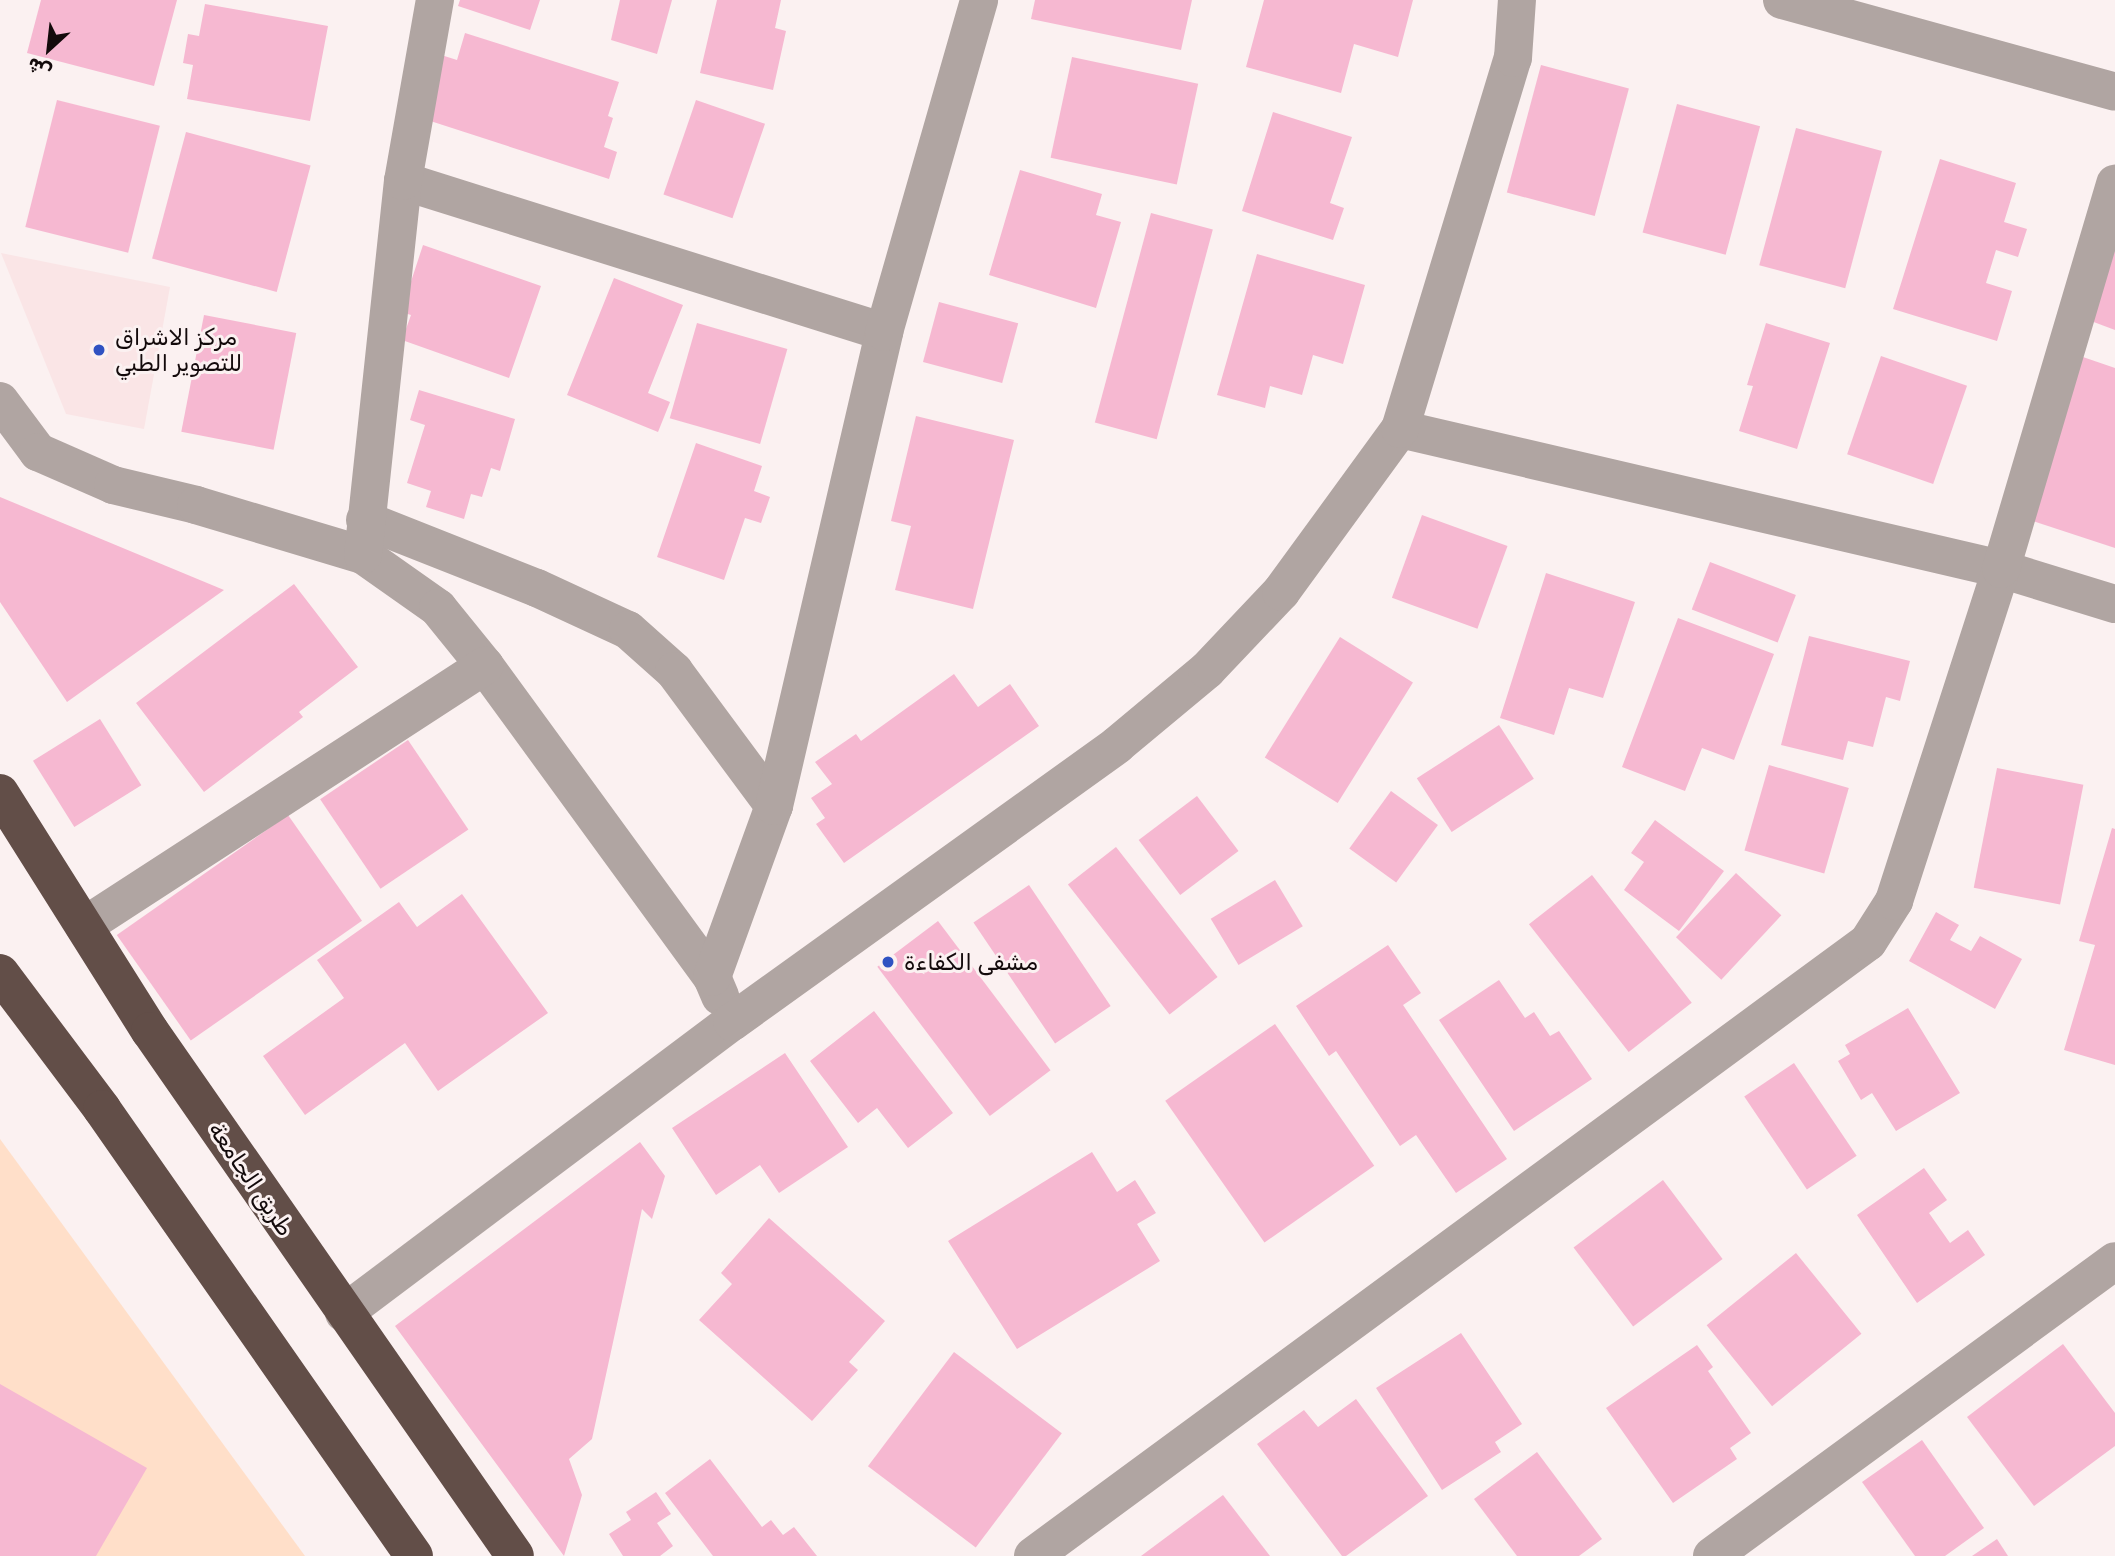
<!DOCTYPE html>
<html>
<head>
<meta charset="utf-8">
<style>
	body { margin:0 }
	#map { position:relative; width:2115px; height:1556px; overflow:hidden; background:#fbf1f1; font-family:Rubik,Vazirmatn,sans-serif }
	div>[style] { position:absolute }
	.built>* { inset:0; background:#fae5e6 }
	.green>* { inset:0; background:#ffdfc9 }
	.building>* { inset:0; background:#f6b8d1; transform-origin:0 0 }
	.minor>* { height:38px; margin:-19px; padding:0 19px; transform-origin:19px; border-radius:19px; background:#b0a5a2 }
	.highway>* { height:38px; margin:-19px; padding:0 19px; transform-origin:19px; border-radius:19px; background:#624e48 }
	.dots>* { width:19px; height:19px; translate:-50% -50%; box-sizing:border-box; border:4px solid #fbf1f1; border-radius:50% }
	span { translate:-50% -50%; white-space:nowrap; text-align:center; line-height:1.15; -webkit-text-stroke:6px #fbf1f1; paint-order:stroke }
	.poi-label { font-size:23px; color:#130a0b }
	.left { translate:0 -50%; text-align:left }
	.street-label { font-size:23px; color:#130a0b }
	.north { position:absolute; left:14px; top:14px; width:70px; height:70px; -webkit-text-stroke:5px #fbf1f1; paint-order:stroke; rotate:207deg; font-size:19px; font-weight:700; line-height:28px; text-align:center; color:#130a0b }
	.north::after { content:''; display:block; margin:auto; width:24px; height:32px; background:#130a0b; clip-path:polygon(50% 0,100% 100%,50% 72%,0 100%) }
</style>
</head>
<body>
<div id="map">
	<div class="built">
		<div style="clip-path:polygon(1px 253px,170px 287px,144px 429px,66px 414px)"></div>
	</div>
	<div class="green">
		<div style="clip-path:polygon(0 1139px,305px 1556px,0 1556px)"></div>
	</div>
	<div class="building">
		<div style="clip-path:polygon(41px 0,177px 0,154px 86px,27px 53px)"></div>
		<div style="clip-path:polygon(460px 0,540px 0,530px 30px,458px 6px)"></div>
		<div style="clip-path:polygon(620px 0,672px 0,657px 54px,611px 40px)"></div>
		<div style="clip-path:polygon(717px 0,781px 0,775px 28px,786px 31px,773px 90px,700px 73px)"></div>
		<div style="clip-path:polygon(1035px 0,1192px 0,1181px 50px,1031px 19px)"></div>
		<div style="clip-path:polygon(1264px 0,1413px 0,1398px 57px,1354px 44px,1341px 93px,1246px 67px)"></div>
		<div style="clip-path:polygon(205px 4px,328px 26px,310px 121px,187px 99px,193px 65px,183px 63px,188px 34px,199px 36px)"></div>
		<div style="clip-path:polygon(465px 33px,619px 82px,608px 116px,613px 118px,604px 147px,617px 152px,609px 179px,418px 117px,438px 54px,457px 60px)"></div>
		<div style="left:1072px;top:57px;width:129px;height:103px;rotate:12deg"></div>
		<div style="left:1541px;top:65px;width:91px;height:132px;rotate:15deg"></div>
		<div style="left:57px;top:100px;width:106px;height:131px;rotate:14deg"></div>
		<div style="left:696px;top:100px;width:73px;height:100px;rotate:19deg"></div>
		<div style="left:1677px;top:104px;width:86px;height:133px;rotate:15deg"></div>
		<div style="clip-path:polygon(1273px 112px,1352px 137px,1330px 203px,1344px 208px,1333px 240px,1242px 211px)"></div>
		<div style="left:1796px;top:128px;width:89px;height:142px;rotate:15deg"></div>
		<div style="left:186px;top:132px;width:129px;height:131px;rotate:15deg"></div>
		<div style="clip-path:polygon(1940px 159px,2016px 183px,2004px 222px,2027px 229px,2018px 257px,1996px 250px,1986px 283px,2012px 291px,1997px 341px,1893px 309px)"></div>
		<div style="clip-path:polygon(1020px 170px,1102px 194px,1096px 215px,1121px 222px,1096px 308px,989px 275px)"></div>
		<div style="clip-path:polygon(2115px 212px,2115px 330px,2083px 318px)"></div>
		<div style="left:1151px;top:213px;width:64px;height:217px;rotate:15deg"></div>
		<div style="clip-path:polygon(423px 245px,541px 286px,509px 378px,402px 340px,411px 315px,401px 312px)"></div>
		<div style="clip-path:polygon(1257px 254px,1365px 285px,1343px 364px,1313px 355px,1302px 395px,1270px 386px,1265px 408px,1217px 395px)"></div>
		<div style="clip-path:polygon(614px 278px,683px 305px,648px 393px,670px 402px,658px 432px,567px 395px)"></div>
		<div style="left:939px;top:302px;width:82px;height:62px;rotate:15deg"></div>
		<div style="left:204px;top:315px;width:94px;height:119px;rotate:11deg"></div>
		<div style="left:697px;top:323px;width:94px;height:99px;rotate:16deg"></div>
		<div style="clip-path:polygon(1766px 323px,1830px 343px,1797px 449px,1739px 431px,1753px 386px,1747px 385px)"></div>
		<div style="left:1881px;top:356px;width:91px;height:104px;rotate:19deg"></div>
		<div style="clip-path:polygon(2080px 356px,2115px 368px,2115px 548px,2027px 519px)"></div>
		<div style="clip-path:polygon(419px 390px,515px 419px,500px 471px,491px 468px,482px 497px,471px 494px,464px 519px,426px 507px,431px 491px,407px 483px,425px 425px,410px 420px)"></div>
		<div style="clip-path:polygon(916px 416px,1014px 440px,973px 609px,895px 590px,911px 526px,891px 521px)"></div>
		<div style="clip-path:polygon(696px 443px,762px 466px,754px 491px,770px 497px,761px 523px,745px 518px,724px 580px,657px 557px)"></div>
		<div style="clip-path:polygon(0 497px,224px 590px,67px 702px,0 602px)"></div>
		<div style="left:1422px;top:515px;width:91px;height:88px;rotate:20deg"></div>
		<div style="left:1710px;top:562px;width:92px;height:51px;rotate:21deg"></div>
		<div style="clip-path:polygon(1546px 573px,1635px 602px,1603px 698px,1569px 688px,1554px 735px,1500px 718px)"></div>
		<div style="clip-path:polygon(294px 584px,358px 667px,299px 712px,303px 717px,204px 792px,136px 703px)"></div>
		<div style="clip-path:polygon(1678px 618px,1774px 654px,1734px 760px,1702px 748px,1685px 791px,1622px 767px)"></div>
		<div style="clip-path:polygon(1809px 636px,1910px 661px,1900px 701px,1886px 697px,1873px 747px,1848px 741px,1843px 760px,1781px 745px)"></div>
		<div style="left:1340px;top:637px;width:86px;height:142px;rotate:32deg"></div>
		<div style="clip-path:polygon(954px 674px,978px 707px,1010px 684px,1039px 726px,844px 863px,816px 824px,825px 818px,811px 798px,832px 784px,815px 762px,856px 734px,861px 741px)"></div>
		<div style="left:100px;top:719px;width:78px;height:79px;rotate:58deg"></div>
		<div style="left:1499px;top:725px;width:64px;height:98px;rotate:57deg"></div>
		<div style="left:408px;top:740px;width:108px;height:106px;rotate:56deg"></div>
		<div style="left:1769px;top:765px;width:83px;height:89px;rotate:16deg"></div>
		<div style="left:1997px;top:768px;width:88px;height:122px;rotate:11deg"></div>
		<div style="left:1391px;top:791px;width:58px;height:71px;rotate:36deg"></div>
		<div style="left:1197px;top:796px;width:69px;height:73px;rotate:53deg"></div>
		<div style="left:288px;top:815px;width:129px;height:209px;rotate:55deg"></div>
		<div style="clip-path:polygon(1655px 820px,1724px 871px,1679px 931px,1624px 890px,1644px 862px,1631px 853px)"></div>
		<div style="clip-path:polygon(2112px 828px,2115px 829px,2115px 1065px,2064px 1050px,2095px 945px,2079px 941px)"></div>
		<div style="left:1116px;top:847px;width:165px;height:61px;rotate:52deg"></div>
		<div style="left:1736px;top:873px;width:62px;height:88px;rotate:43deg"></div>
		<div style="left:1592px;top:875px;width:162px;height:80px;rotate:52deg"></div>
		<div style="left:1275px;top:880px;width:54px;height:75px;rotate:59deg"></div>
		<div style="left:1029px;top:885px;width:146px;height:67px;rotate:56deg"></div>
		<div style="clip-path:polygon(462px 894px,548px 1013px,438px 1091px,405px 1043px,305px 1115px,263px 1056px,344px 998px,317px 960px,399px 902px,417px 927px)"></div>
		<div style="clip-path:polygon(1936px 912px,1959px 925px,1950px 940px,1971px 951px,1980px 936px,2022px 959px,1995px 1009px,1909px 961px)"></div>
		<div style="left:938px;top:921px;width:187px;height:76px;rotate:53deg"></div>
		<div style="clip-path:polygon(1388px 945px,1421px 993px,1403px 1005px,1507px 1159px,1456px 1193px,1416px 1135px,1400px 1146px,1336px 1051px,1329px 1056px,1296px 1006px)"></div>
		<div style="clip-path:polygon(1499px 980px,1525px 1018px,1534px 1012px,1550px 1036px,1559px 1031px,1592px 1079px,1514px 1131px,1439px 1020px)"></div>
		<div style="clip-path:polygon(1908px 1008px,1960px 1093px,1896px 1131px,1872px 1093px,1861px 1100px,1838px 1061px,1850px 1054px,1845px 1045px)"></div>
		<div style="clip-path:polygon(874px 1011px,953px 1113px,908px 1148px,877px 1108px,858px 1123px,810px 1061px)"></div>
		<div style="left:1275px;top:1024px;width:173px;height:134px;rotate:55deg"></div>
		<div style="clip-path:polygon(785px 1053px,848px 1147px,779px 1193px,760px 1165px,716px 1195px,672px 1128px)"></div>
		<div style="left:1794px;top:1063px;width:112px;height:60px;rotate:56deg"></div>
		<div style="clip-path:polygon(640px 1142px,665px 1176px,652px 1219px,642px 1209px,592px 1439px,569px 1459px,582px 1495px,564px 1556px,395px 1326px)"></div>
		<div style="clip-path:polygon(1092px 1152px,1117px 1192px,1135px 1180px,1156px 1213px,1137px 1224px,1160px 1261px,1017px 1349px,948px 1241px)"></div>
		<div style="clip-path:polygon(1924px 1168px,1947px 1200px,1929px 1213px,1950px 1243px,1968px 1230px,1985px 1255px,1917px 1303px,1857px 1215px)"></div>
		<div style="left:1663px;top:1180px;width:99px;height:112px;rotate:53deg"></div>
		<div style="clip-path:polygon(769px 1218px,885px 1321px,849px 1362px,858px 1370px,812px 1421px,699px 1320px,732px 1284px,721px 1273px)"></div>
		<div style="left:1796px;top:1253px;width:104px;height:115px;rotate:51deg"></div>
		<div style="clip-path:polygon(1461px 1333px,1522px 1424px,1495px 1442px,1501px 1452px,1442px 1490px,1376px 1388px)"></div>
		<div style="clip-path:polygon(2063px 1344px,2115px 1413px,2115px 1446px,2034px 1506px,1967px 1417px)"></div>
		<div style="clip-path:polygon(1697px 1345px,1713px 1367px,1708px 1371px,1751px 1433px,1730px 1448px,1737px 1459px,1673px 1503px,1606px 1408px)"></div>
		<div style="left:954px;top:1352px;width:135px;height:143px;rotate:37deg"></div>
		<div style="clip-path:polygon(0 1384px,147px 1468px,96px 1556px,0 1556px)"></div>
		<div style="clip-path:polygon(1356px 1399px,1428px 1496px,1346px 1556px,1342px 1556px,1257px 1444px,1304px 1410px,1318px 1427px)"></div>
		<div style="clip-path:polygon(1922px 1440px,1984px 1528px,1945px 1556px,1915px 1556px,1862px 1482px)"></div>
		<div style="clip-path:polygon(1537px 1452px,1602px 1539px,1579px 1556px,1517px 1556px,1474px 1499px)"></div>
		<div style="clip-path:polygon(710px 1459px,762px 1527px,771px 1520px,783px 1535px,794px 1527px,817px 1556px,713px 1556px,665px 1493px)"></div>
		<div style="clip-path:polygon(656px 1492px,671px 1514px,657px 1523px,673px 1546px,660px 1556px,623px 1556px,609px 1534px,631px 1520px,626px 1512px)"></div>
		<div style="clip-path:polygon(1223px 1495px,1270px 1556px,1141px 1556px)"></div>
		<div style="clip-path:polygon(1997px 1539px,2008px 1556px,1972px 1556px)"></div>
	</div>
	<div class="minor">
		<div style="left:1782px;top:0;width:345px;rotate:15.4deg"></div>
		<div style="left:403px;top:181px;width:504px;rotate:17.43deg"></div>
		<div style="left:0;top:401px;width:64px;rotate:53.3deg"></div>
		<div style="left:38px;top:452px;width:82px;rotate:23.7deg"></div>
		<div style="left:113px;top:485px;width:85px;rotate:13.5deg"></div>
		<div style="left:196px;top:505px;width:174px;rotate:16.7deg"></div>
		<div style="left:363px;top:555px;width:92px;rotate:35.2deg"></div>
		<div style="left:438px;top:608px;width:75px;rotate:51deg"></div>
		<div style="left:485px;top:666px;width:385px;rotate:53.9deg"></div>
		<div style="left:712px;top:977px;width:21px;rotate:67deg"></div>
		<div style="left:1400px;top:429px;width:617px;rotate:13.11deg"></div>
		<div style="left:2001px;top:569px;width:119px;rotate:17.1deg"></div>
		<div style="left:365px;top:520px;width:185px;rotate:21.6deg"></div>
		<div style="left:537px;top:588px;width:100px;rotate:24.8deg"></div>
		<div style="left:628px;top:630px;width:62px;rotate:41.7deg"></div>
		<div style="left:674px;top:671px;width:168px;rotate:53.5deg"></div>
		<div style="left:363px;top:555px;width:376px;rotate:-83.9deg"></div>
		<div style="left:403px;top:181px;width:184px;rotate:-80deg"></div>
		<div style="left:84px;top:926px;width:478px;rotate:-33deg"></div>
		<div style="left:712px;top:977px;width:182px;rotate:-70.1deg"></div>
		<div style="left:774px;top:806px;width:487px;rotate:-76.9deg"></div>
		<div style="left:884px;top:332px;width:345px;rotate:-74deg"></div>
		<div style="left:344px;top:1313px;width:485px;rotate:-36.9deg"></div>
		<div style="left:732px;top:1022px;width:474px;rotate:-35.7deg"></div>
		<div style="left:1117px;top:745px;width:117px;rotate:-39.8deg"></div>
		<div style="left:1207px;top:670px;width:108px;rotate:-46.5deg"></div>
		<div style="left:1281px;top:592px;width:202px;rotate:-53.9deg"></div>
		<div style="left:1400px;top:429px;width:388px;rotate:-73.1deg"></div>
		<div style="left:1513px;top:58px;width:58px;rotate:-86.1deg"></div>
		<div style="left:1033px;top:1556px;width:1036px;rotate:-36.33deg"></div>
		<div style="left:1868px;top:942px;width:49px;rotate:-57.6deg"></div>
		<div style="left:1894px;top:901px;width:349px;rotate:-72.1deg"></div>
		<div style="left:2001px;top:569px;width:402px;rotate:-73.5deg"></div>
		<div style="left:1712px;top:1556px;width:499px;rotate:-36.2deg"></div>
	</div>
	<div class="highway">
		<div style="left:0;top:793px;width:281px;rotate:57.8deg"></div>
		<div style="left:150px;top:1031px;width:639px;rotate:55.19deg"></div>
		<div style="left:0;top:973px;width:170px;rotate:53.1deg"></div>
		<div style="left:102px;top:1109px;width:545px;rotate:55.09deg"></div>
	</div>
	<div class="dots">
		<div style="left:99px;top:350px;background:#2f52c2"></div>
		<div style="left:888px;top:962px;background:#2f52c2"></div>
	</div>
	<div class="poi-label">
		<span class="left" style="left:115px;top:350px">مركز الاشراق<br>للتصوير الطبي</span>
		<span class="left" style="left:904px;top:962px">مشفى الكفاءة</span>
	</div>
	<div class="street-label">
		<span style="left:251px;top:1179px;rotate:56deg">طريق الجامعة</span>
	</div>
	<div class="north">ش</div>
</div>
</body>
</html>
